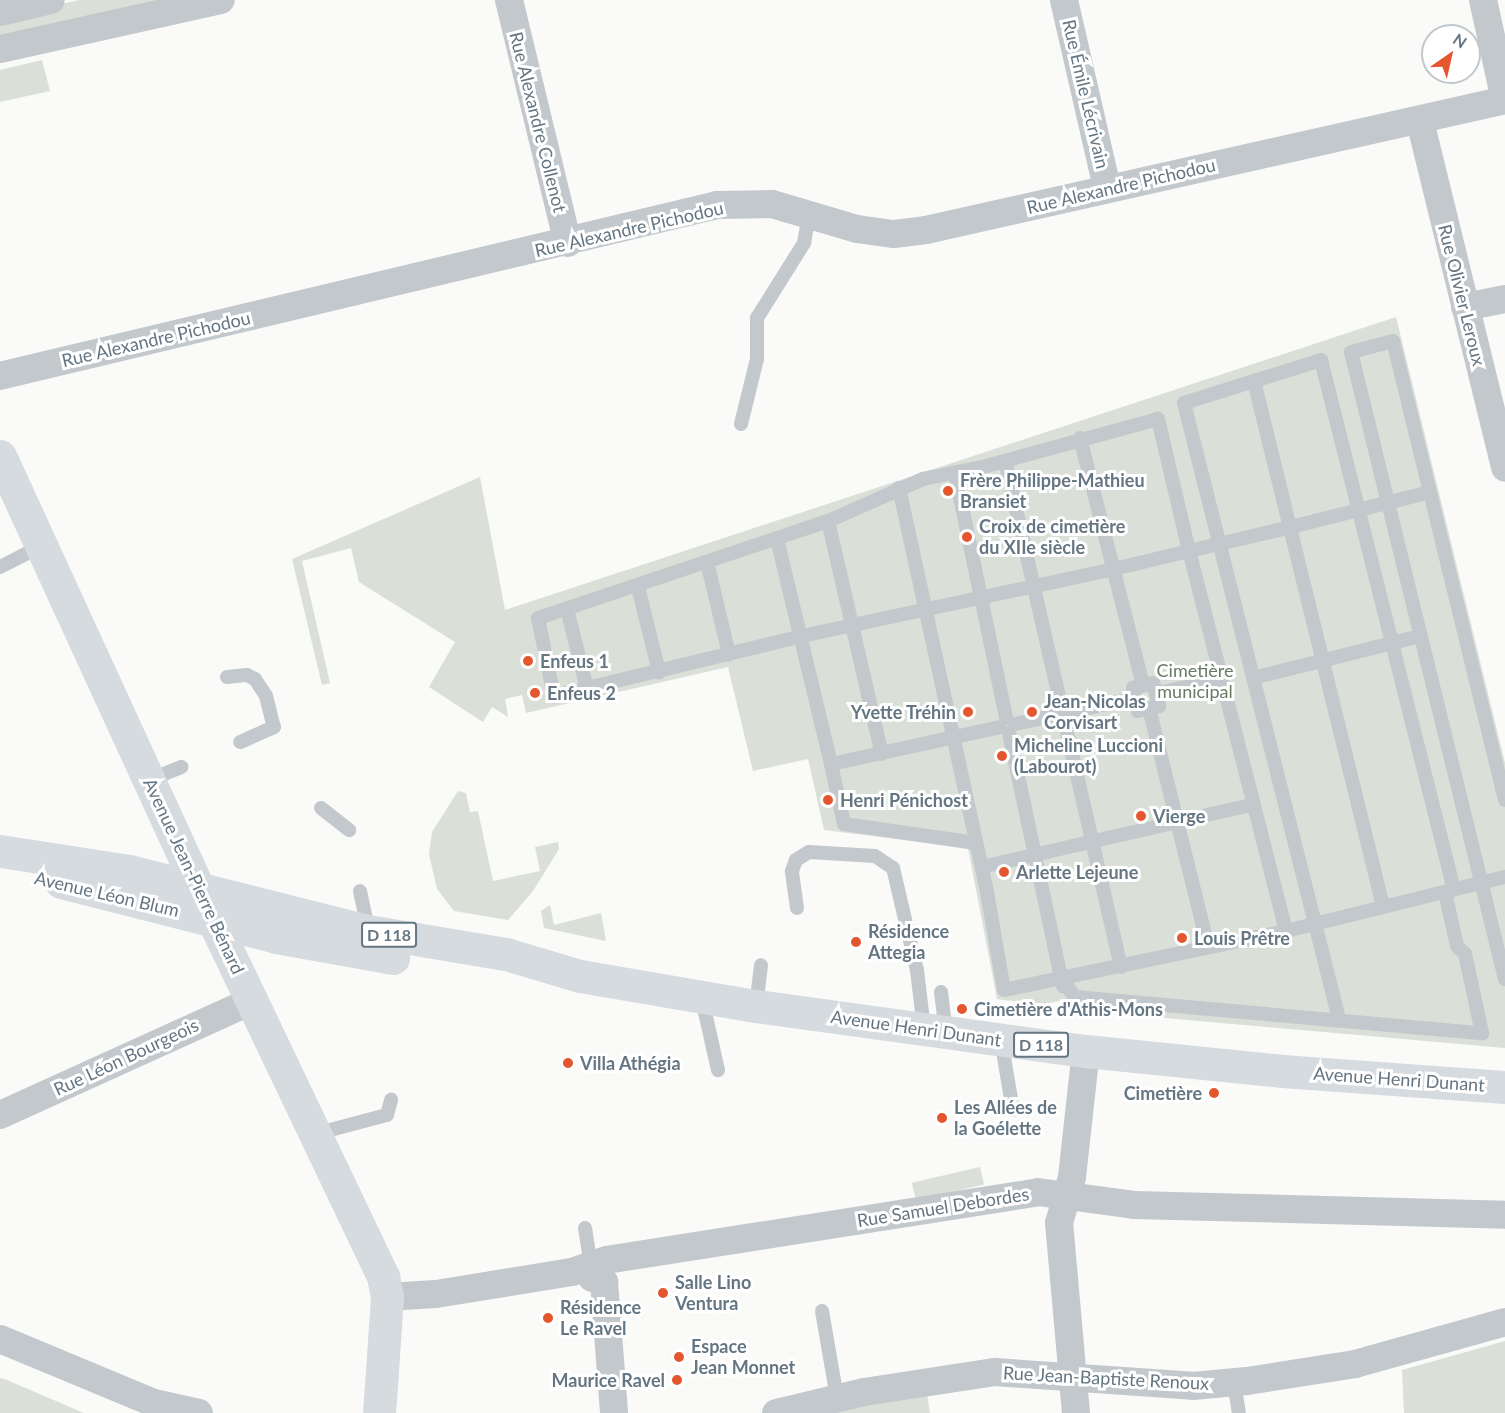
<!DOCTYPE html>
<html>
<head>
<meta charset="utf-8">
<style>
	body { margin:0 }
	#map { position:relative; width:1505px; height:1413px; overflow:hidden; background:#fafaf8; font-family:Lato,sans-serif }
	div>[style] { position:absolute }
	.green>* { inset:0; background:#dadfd7; transform-origin:0 0 }
	.lane>* { height:14px; margin:-7px; padding:0 7px; transform-origin:7px; border-radius:7px; background:#c3c8cc }
	.street>* { height:28px; margin:-14px; padding:0 14px; transform-origin:14px; border-radius:14px; background:#c3c8cc }
	.secondary>* { height:33px; margin:-16.5px; padding:0 16.5px; transform-origin:16.5px; border-radius:16.5px; background:#d6dbdf }
	.primary>* { height:33px; margin:-16.5px; padding:0 16.5px; transform-origin:16.5px; border-radius:16.5px; background:#d6dbdf }
	.dots>* { width:16px; height:16px; translate:-50% -50%; box-sizing:border-box; border:3px solid #fff; border-radius:50% }
	span { translate:-50% -50%; white-space:nowrap; text-align:center; line-height:1.15; -webkit-text-stroke:6px #fff; paint-order:stroke }
	.shield-label span { padding:2px 4px; background:#fff; border:2px solid; border-radius:4px; -webkit-text-stroke-width:0 }
	.shield-label { font-size:16px; color:#657683; font-weight:700 }
	.street-label { font-size:18px; color:#657683 }
	.poi-label { font-size:18px; color:#657683; font-weight:700 }
	.left { translate:0 -50%; text-align:left }
	.right { translate:-100% -50%; text-align:right }
	.park-label { font-size:18px; color:#687a64 }
	.north { position:absolute; left:1421px; top:24px; width:60px; height:60px; box-sizing:border-box; background:#fff; border:2px solid #c1c8cd; border-radius:50%; rotate:34deg; font-size:16px; font-weight:700; line-height:24px; text-align:center; color:#657683 }
	.north::after { content:''; display:block; margin:auto; width:21px; height:27px; background:#e4572e; clip-path:polygon(50% 0,100% 100%,50% 72%,0 100%) }
</style>
</head>
<body>
<div id="map">
	<div class="green">
		<div style="clip-path:polygon(79px 0,181px 0,0 42px,0 18px)"></div>
		<div style="clip-path:polygon(42px 60px,50px 91px,0 102px,0 70px)"></div>
		<div style="clip-path:polygon(1396px 317px,1505px 763px,1505px 1048px,1074px 1010px,1071px 998px,1041px 1005px,997px 999px,968px 848px,824px 830px,808px 759px,753px 771px,728px 667px,526px 713px,522px 695px,505px 699px,508px 717px,492px 707px,483px 722px,429px 687px,455px 642px,359px 582px,351px 548px,302px 561px,330px 683px,322px 685px,292px 559px,480px 477px,505px 610px)"></div>
		<div style="clip-path:polygon(458px 791px,466px 793px,470px 812px,478px 811px,493px 881px,540px 871px,535px 847px,558px 842px,559px 849px,533px 891px,508px 920px,454px 911px,437px 889px,429px 854px,432px 832px)"></div>
		<div style="clip-path:polygon(550px 905px,554px 925px,601px 913px,606px 941px,544px 928px,541px 911px)"></div>
		<div style="left:980px;top:1167px;width:18px;height:70px;rotate:77deg"></div>
		<div style="clip-path:polygon(1505px 1341px,1505px 1413px,1404px 1413px,1402px 1370px)"></div>
		<div style="clip-path:polygon(0 1378px,7px 1380px,84px 1413px,0 1413px)"></div>
		<div style="clip-path:polygon(927px 1394px,930px 1413px,819px 1413px)"></div>
	</div>
	<div class="lane">
		<div style="left:1254px;top:381px;width:541px;rotate:76.2deg"></div>
		<div style="left:741px;top:424px;width:67px;rotate:-76.2deg"></div>
		<div style="left:757px;top:359px;width:41px;rotate:-90deg"></div>
		<div style="left:757px;top:318px;width:89px;rotate:-57.9deg"></div>
		<div style="left:804px;top:243px;width:29px;rotate:-80deg"></div>
		<div style="left:1080px;top:438px;width:255px;rotate:75.7deg"></div>
		<div style="left:1005px;top:461px;width:519px;rotate:77.09deg"></div>
		<div style="left:955px;top:473px;width:250px;rotate:78.2deg"></div>
		<div style="left:899px;top:488px;width:413px;rotate:77.7deg"></div>
		<div style="left:987px;top:892px;width:99px;rotate:80.2deg"></div>
		<div style="left:1004px;top:990px;width:288px;rotate:-11.8deg"></div>
		<div style="left:1286px;top:931px;width:226px;rotate:-13.9deg"></div>
		<div style="left:828px;top:521px;width:239px;rotate:77deg"></div>
		<div style="left:777px;top:539px;width:231px;rotate:76.5deg"></div>
		<div style="left:831px;top:764px;width:173px;rotate:-12.3deg"></div>
		<div style="left:707px;top:562px;width:95px;rotate:76.6deg"></div>
		<div style="left:0;top:567px;width:44px;rotate:-27.1deg"></div>
		<div style="left:638px;top:587px;width:88px;rotate:76.1deg"></div>
		<div style="left:567px;top:609px;width:82px;rotate:76deg"></div>
		<div style="left:227px;top:677px;width:20px;rotate:-6deg"></div>
		<div style="left:247px;top:675px;width:9px;rotate:27deg"></div>
		<div style="left:255px;top:679px;width:20px;rotate:57deg"></div>
		<div style="left:266px;top:696px;width:32px;rotate:76deg"></div>
		<div style="left:274px;top:727px;width:37px;rotate:156deg"></div>
		<div style="left:1253px;top:678px;width:172px;rotate:-14.1deg"></div>
		<div style="left:1153px;top:683px;width:24px;rotate:75deg"></div>
		<div style="left:1159px;top:706px;width:22px;rotate:167deg"></div>
		<div style="left:1138px;top:711px;width:24px;rotate:-102deg"></div>
		<div style="left:1133px;top:688px;width:21px;rotate:-14deg"></div>
		<div style="left:1156px;top:693px;width:67px;rotate:-11.1deg"></div>
		<div style="left:1149px;top:708px;width:246px;rotate:76.1deg"></div>
		<div style="left:1015px;top:724px;width:123px;rotate:-12.2deg"></div>
		<div style="left:1009px;top:733px;width:259px;rotate:78deg"></div>
		<div style="left:831px;top:764px;width:61px;rotate:77.8deg"></div>
		<div style="left:844px;top:824px;width:133px;rotate:8.2deg"></div>
		<div style="left:149px;top:780px;width:35px;rotate:-22deg"></div>
		<div style="left:1505px;top:800px;width:472px;rotate:-103.7deg"></div>
		<div style="left:1393px;top:341px;width:43px;rotate:165.3deg"></div>
		<div style="left:1351px;top:352px;width:646px;rotate:76.2deg"></div>
		<div style="left:321px;top:808px;width:36px;rotate:38deg"></div>
		<div style="left:982px;top:867px;width:279px;rotate:-13deg"></div>
		<div style="left:360px;top:891px;width:40px;rotate:78deg"></div>
		<div style="left:797px;top:908px;width:37px;rotate:-98deg"></div>
		<div style="left:792px;top:871px;width:12px;rotate:-70deg"></div>
		<div style="left:796px;top:860px;width:15px;rotate:-32deg"></div>
		<div style="left:809px;top:852px;width:66px;rotate:3.5deg"></div>
		<div style="left:875px;top:856px;width:22px;rotate:34deg"></div>
		<div style="left:893px;top:868px;width:105px;rotate:76.8deg"></div>
		<div style="left:917px;top:970px;width:60px;rotate:83.3deg"></div>
		<div style="left:1286px;top:931px;width:392px;rotate:-104.3deg"></div>
		<div style="left:1189px;top:551px;width:136px;rotate:-103.2deg"></div>
		<div style="left:1158px;top:419px;width:182px;rotate:164.7deg"></div>
		<div style="left:982px;top:467px;width:60px;rotate:168.5deg"></div>
		<div style="left:923px;top:479px;width:104px;rotate:156.1deg"></div>
		<div style="left:828px;top:521px;width:306px;rotate:161.5deg"></div>
		<div style="left:538px;top:618px;width:80px;rotate:78.4deg"></div>
		<div style="left:554px;top:696px;width:255px;rotate:-13.6deg"></div>
		<div style="left:802px;top:636px;width:319px;rotate:-12.1deg"></div>
		<div style="left:1114px;top:569px;width:77px;rotate:-13.5deg"></div>
		<div style="left:1189px;top:551px;width:105px;rotate:-13.2deg"></div>
		<div style="left:1291px;top:527px;width:143px;rotate:-14.1deg"></div>
		<div style="left:1061px;top:978px;width:24px;rotate:54deg"></div>
		<div style="left:1075px;top:997px;width:409px;rotate:5.1deg"></div>
		<div style="left:1482px;top:1033px;width:81px;rotate:-102.1deg"></div>
		<div style="left:1465px;top:954px;width:11px;rotate:-135deg"></div>
		<div style="left:1457px;top:946px;width:55px;rotate:-102.5deg"></div>
		<div style="left:941px;top:992px;width:40px;rotate:82.9deg"></div>
		<div style="left:702px;top:999px;width:73px;rotate:77.3deg"></div>
		<div style="left:756px;top:1006px;width:41px;rotate:-83deg"></div>
		<div style="left:1339px;top:1019px;width:635px;rotate:-104.12deg"></div>
		<div style="left:1184px;top:403px;width:144px;rotate:-17.4deg"></div>
		<div style="left:1321px;top:360px;width:546px;rotate:75.91deg"></div>
		<div style="left:1001px;top:1040px;width:71px;rotate:80.3deg"></div>
		<div style="left:315px;top:1134px;width:74px;rotate:-14.8deg"></div>
		<div style="left:387px;top:1115px;width:16px;rotate:-75deg"></div>
		<div style="left:585px;top:1228px;width:39px;rotate:81deg"></div>
		<div style="left:822px;top:1311px;width:88px;rotate:80.2deg"></div>
		<div style="left:1234px;top:1382px;width:31px;rotate:81deg"></div>
	</div>
	<div class="street">
		<div style="left:509px;top:0;width:250px;rotate:76.4deg"></div>
		<div style="left:1064px;top:0;width:193px;rotate:77.1deg"></div>
		<div style="left:1483px;top:0;width:102px;rotate:77.6deg"></div>
		<div style="left:0;top:12px;width:52px;rotate:-13.2deg"></div>
		<div style="left:0;top:49px;width:226px;rotate:-12.5deg"></div>
		<div style="left:1420px;top:121px;width:357px;rotate:76.2deg"></div>
		<div style="left:1465px;top:307px;width:41px;rotate:-11.3deg"></div>
		<div style="left:0;top:376px;width:737px;rotate:-13.41deg"></div>
		<div style="left:717px;top:205px;width:55px;rotate:-1deg"></div>
		<div style="left:772px;top:204px;width:89px;rotate:16.4deg"></div>
		<div style="left:857px;top:229px;width:37px;rotate:8deg"></div>
		<div style="left:894px;top:234px;width:32px;rotate:-7deg"></div>
		<div style="left:926px;top:230px;width:593px;rotate:-12.65deg"></div>
		<div style="left:0;top:1115px;width:278px;rotate:-24.4deg"></div>
		<div style="left:592px;top:1278px;width:13px;rotate:18deg"></div>
		<div style="left:604px;top:1282px;width:131px;rotate:85.6deg"></div>
		<div style="left:387px;top:1297px;width:49px;rotate:-3.5deg"></div>
		<div style="left:436px;top:1294px;width:138px;rotate:-9.2deg"></div>
		<div style="left:572px;top:1272px;width:36px;rotate:-19deg"></div>
		<div style="left:606px;top:1260px;width:437px;rotate:-8.9deg"></div>
		<div style="left:1038px;top:1192px;width:97px;rotate:7.7deg"></div>
		<div style="left:1134px;top:1205px;width:371px;rotate:1.5deg"></div>
		<div style="left:0;top:1339px;width:167px;rotate:22.6deg"></div>
		<div style="left:154px;top:1403px;width:46px;rotate:12.5deg"></div>
		<div style="left:776px;top:1413px;width:90px;rotate:-13.4deg"></div>
		<div style="left:864px;top:1392px;width:133px;rotate:-8.7deg"></div>
		<div style="left:995px;top:1372px;width:198px;rotate:4deg"></div>
		<div style="left:1193px;top:1386px;width:54px;rotate:-5.3deg"></div>
		<div style="left:1247px;top:1381px;width:109px;rotate:-8.9deg"></div>
		<div style="left:1355px;top:1364px;width:156px;rotate:-15.6deg"></div>
		<div style="left:1076px;top:1413px;width:191px;rotate:-95.1deg"></div>
		<div style="left:1059px;top:1223px;width:48px;rotate:-74.2deg"></div>
		<div style="left:1072px;top:1177px;width:127px;rotate:-83.7deg"></div>
	</div>
	<div class="secondary">
		<div style="left:0;top:456px;width:511px;rotate:65.34deg"></div>
		<div style="left:213px;top:920px;width:395px;rotate:64.5deg"></div>
		<div style="left:383px;top:1276px;width:21px;rotate:79deg"></div>
		<div style="left:387px;top:1297px;width:116px;rotate:93.9deg"></div>
	</div>
	<div class="primary">
		<div style="left:0;top:851px;width:131px;rotate:8.8deg"></div>
		<div style="left:129px;top:871px;width:246px;rotate:14.1deg"></div>
		<div style="left:368px;top:931px;width:140px;rotate:9.5deg"></div>
		<div style="left:506px;top:954px;width:77px;rotate:16.6deg"></div>
		<div style="left:580px;top:976px;width:179px;rotate:9.7deg"></div>
		<div style="left:756px;top:1006px;width:333px;rotate:7.8deg"></div>
		<div style="left:1086px;top:1051px;width:197px;rotate:5.8deg"></div>
		<div style="left:1282px;top:1071px;width:224px;rotate:4.1deg"></div>
		<div style="left:61px;top:882px;width:222px;rotate:14.3deg"></div>
		<div style="left:276px;top:937px;width:119px;rotate:10.2deg"></div>
	</div>
	<div class="dots">
		<div style="left:948px;top:491px;background:#e4572e"></div>
		<div style="left:967px;top:537px;background:#e4572e"></div>
		<div style="left:528px;top:661px;background:#e4572e"></div>
		<div style="left:535px;top:693px;background:#e4572e"></div>
		<div style="left:968px;top:712px;background:#e4572e"></div>
		<div style="left:1032px;top:712px;background:#e4572e"></div>
		<div style="left:1002px;top:756px;background:#e4572e"></div>
		<div style="left:828px;top:800px;background:#e4572e"></div>
		<div style="left:1141px;top:816px;background:#e4572e"></div>
		<div style="left:1004px;top:872px;background:#e4572e"></div>
		<div style="left:1182px;top:938px;background:#e4572e"></div>
		<div style="left:856px;top:942px;background:#e4572e"></div>
		<div style="left:962px;top:1009px;background:#e4572e"></div>
		<div style="left:568px;top:1063px;background:#e4572e"></div>
		<div style="left:1214px;top:1093px;background:#e4572e"></div>
		<div style="left:942px;top:1118px;background:#e4572e"></div>
		<div style="left:663px;top:1293px;background:#e4572e"></div>
		<div style="left:548px;top:1318px;background:#e4572e"></div>
		<div style="left:679px;top:1357px;background:#e4572e"></div>
		<div style="left:677px;top:1380px;background:#e4572e"></div>
	</div>
	<div class="shield-label">
		<span style="left:389px;top:935px">D 118</span>
		<span style="left:1041px;top:1045px">D 118</span>
	</div>
	<div class="street-label">
		<span style="left:1086px;top:94px;rotate:77deg">Rue Émile Lécrivain</span>
		<span style="left:538px;top:122px;rotate:76deg">Rue Alexandre Collenot</span>
		<span style="left:1121px;top:186px;rotate:-13deg">Rue Alexandre Pichodou</span>
		<span style="left:629px;top:229px;rotate:-13deg">Rue Alexandre Pichodou</span>
		<span style="left:1462px;top:295px;rotate:76deg">Rue Olivier Leroux</span>
		<span style="left:156px;top:339px;rotate:-13deg">Rue Alexandre Pichodou</span>
		<span style="left:194px;top:876px;rotate:65deg">Avenue Jean-Pierre Bénard</span>
		<span style="left:107px;top:894px;rotate:13deg">Avenue Léon Blum</span>
		<span style="left:916px;top:1028px;rotate:8deg">Avenue Henri Dunant</span>
		<span style="left:126px;top:1057px;rotate:-25deg">Rue Léon Bourgeois</span>
		<span style="left:1399px;top:1079px;rotate:4deg">Avenue Henri Dunant</span>
		<span style="left:943px;top:1207px;rotate:-9deg">Rue Samuel Debordes</span>
		<span style="left:1106px;top:1378px;rotate:3deg">Rue Jean-Baptiste Renoux</span>
	</div>
	<div class="poi-label">
		<span class="left" style="left:960px;top:491px">Frère Philippe-Mathieu<br>Bransiet</span>
		<span class="left" style="left:979px;top:537px">Croix de cimetière<br>du XIIe siècle</span>
		<span class="left" style="left:540px;top:661px">Enfeus 1</span>
		<span class="left" style="left:547px;top:693px">Enfeus 2</span>
		<span class="left" style="left:1044px;top:712px">Jean-Nicolas<br>Corvisart</span>
		<span class="right" style="left:956px;top:712px">Yvette Tréhin</span>
		<span class="left" style="left:1014px;top:756px">Micheline Luccioni<br>(Labourot)</span>
		<span class="left" style="left:840px;top:800px">Henri Pénichost</span>
		<span class="left" style="left:1153px;top:816px">Vierge</span>
		<span class="left" style="left:1016px;top:872px">Arlette Lejeune</span>
		<span class="left" style="left:868px;top:942px">Résidence<br>Attegia</span>
		<span class="left" style="left:1194px;top:938px">Louis Prêtre</span>
		<span class="left" style="left:974px;top:1009px">Cimetière d'Athis-Mons</span>
		<span class="left" style="left:580px;top:1063px">Villa Athégia</span>
		<span class="right" style="left:1202px;top:1093px">Cimetière</span>
		<span class="left" style="left:954px;top:1118px">Les Allées de<br>la Goélette</span>
		<span class="left" style="left:675px;top:1293px">Salle Lino<br>Ventura</span>
		<span class="left" style="left:560px;top:1318px">Résidence<br>Le Ravel</span>
		<span class="left" style="left:691px;top:1357px">Espace<br>Jean Monnet</span>
		<span class="right" style="left:665px;top:1380px">Maurice Ravel</span>
	</div>
	<div class="park-label">
		<span style="left:1195px;top:681px">Cimetière<br>municipal</span>
	</div>
	<div class="north">N</div>
</div>
</body>
</html>
